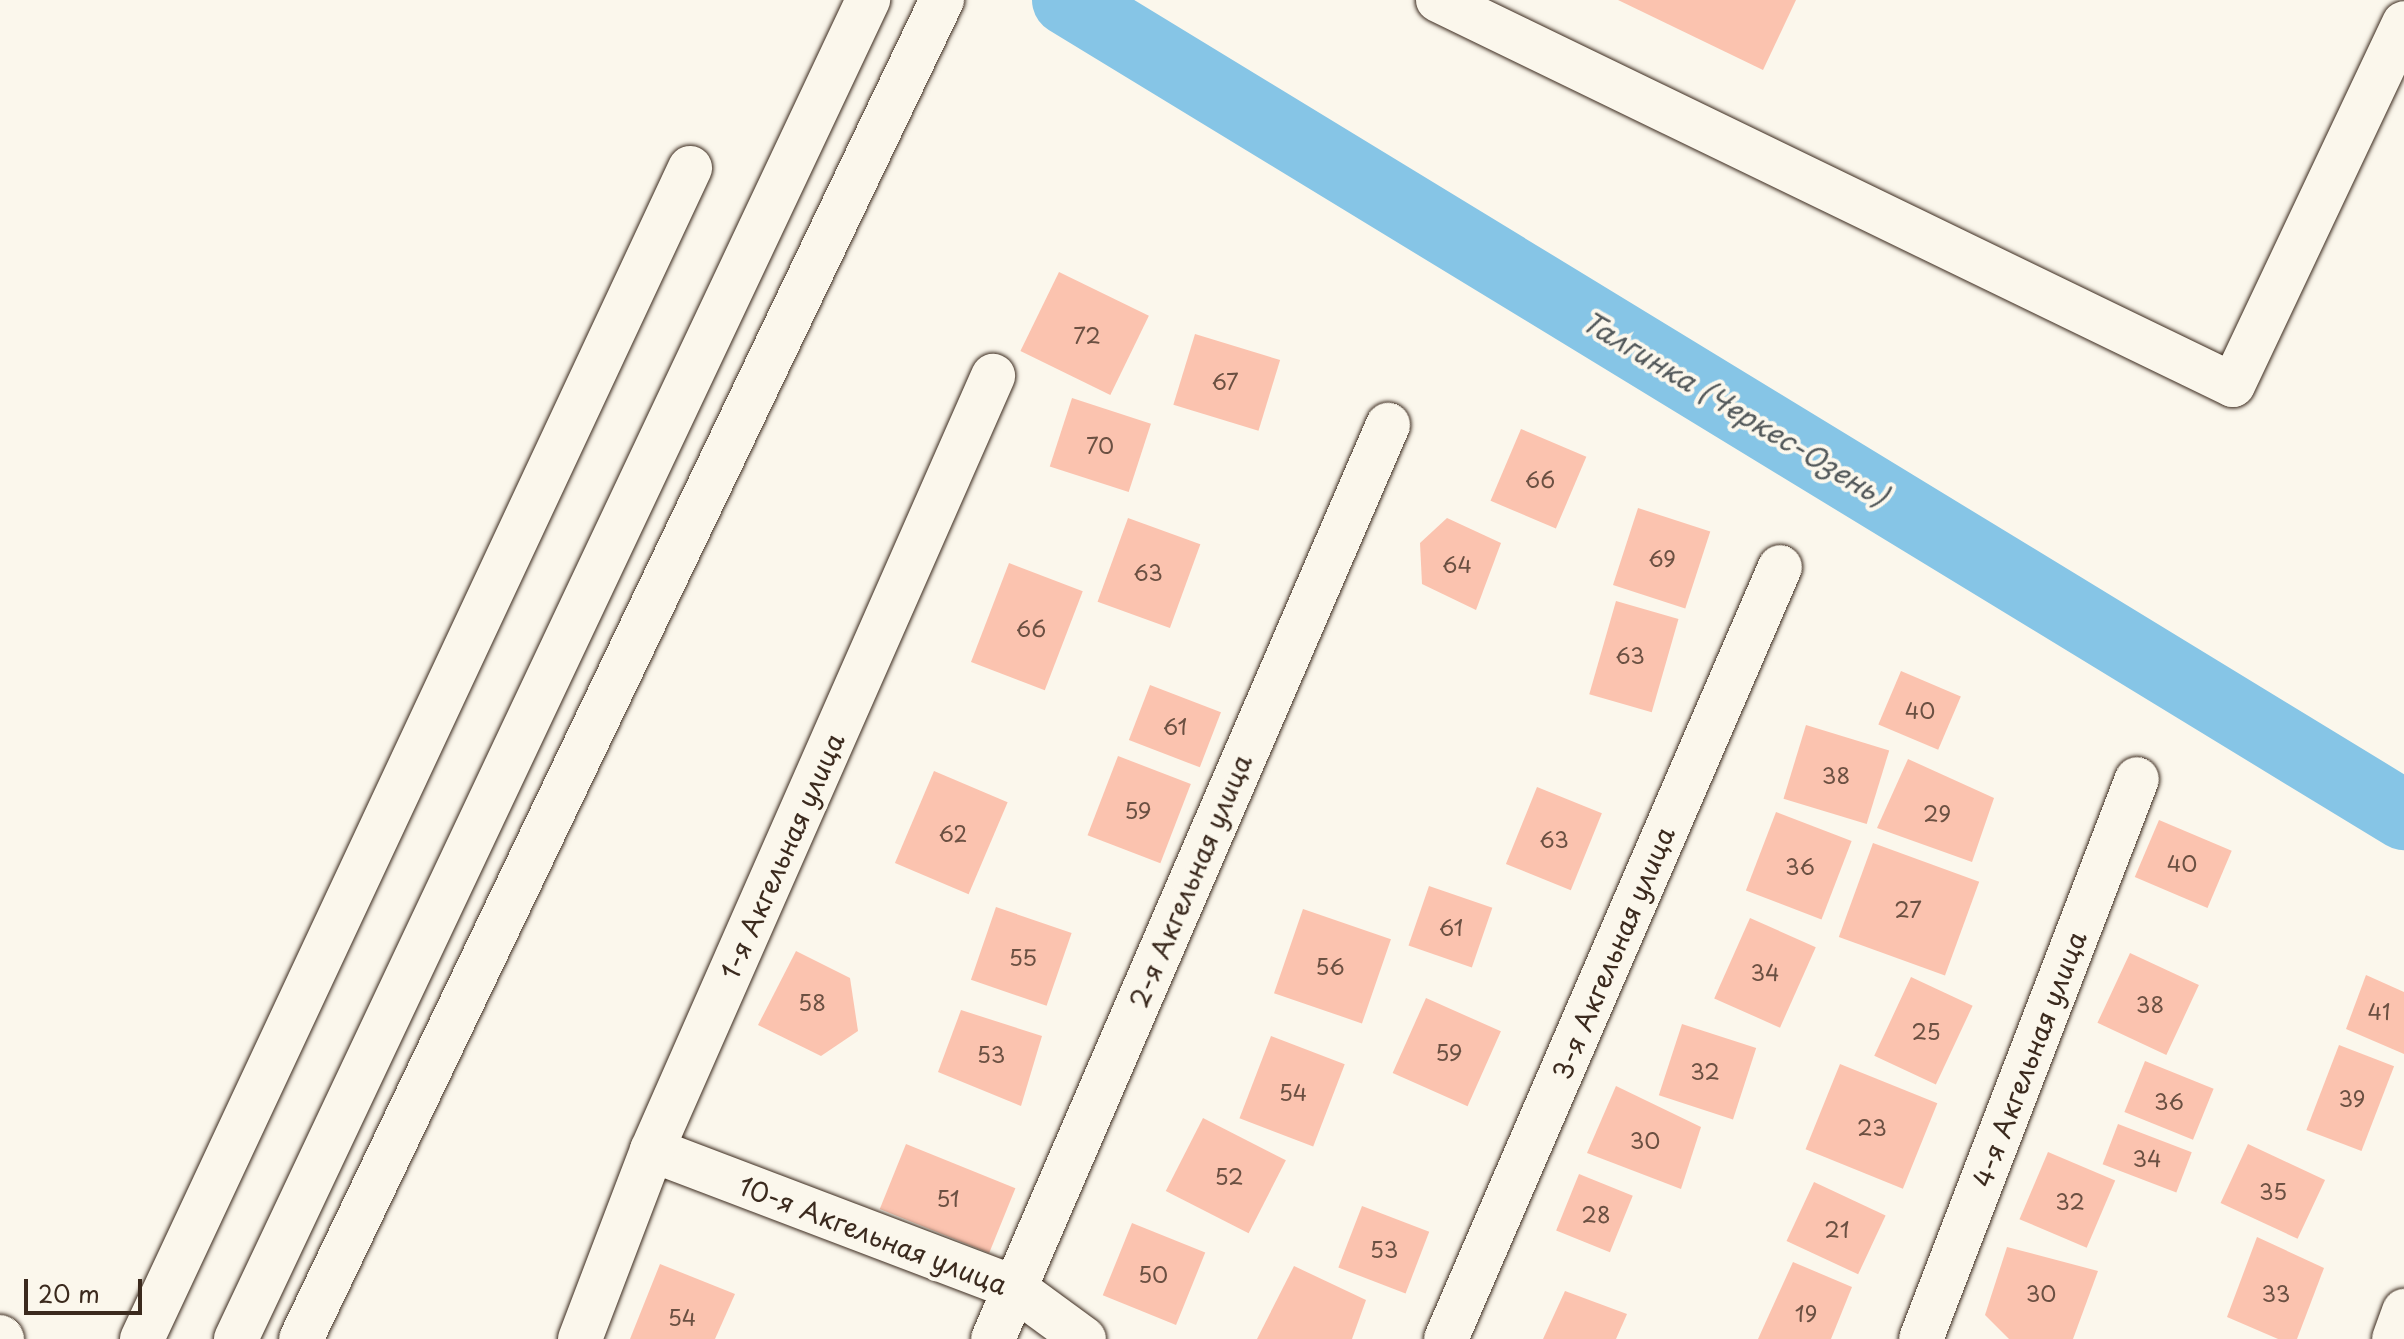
<!DOCTYPE html>
<html>
<head>
<meta charset="utf-8">
<style>
	body { margin:0 }
	#map { position:relative; width:2404px; height:1339px; overflow:hidden; background:#fbf7ec; font-family:"Playpen Sans",sans-serif }
	div>[style] { position:absolute }
	.river>* { height:70px; margin:-35px; padding:0 35px; transform-origin:35px; border-radius:35px; background:#86c5e6 }
	.building>* { inset:0; background:#fbc3af; transform-origin:0 0 }
	.roads { filter:drop-shadow(0 0 2px #3b2a1e) drop-shadow(0 0 2px #3b2a1e) }
	.minor>* { height:44px; margin:-22px; padding:0 22px; transform-origin:22px; border-radius:22px; background:#fbf7ec }
	.major>* { height:44px; margin:-22px; padding:0 22px; transform-origin:22px; border-radius:22px; background:#fbf7ec }
	span { translate:-50% -50%; white-space:nowrap; text-align:center; line-height:1.15; -webkit-text-stroke:8px #fbf7ec; paint-order:stroke }
	.number-label { font-size:22px; color:#6b5042 }
	.number-label span { -webkit-text-stroke-width:0 }
	.street-label { font-size:26px; color:#3b2a1e }
	.water-label { font-size:28px; color:#52585a; font-style:italic }
	.scale { position:absolute; left:24px; top:1279px; width:118px; height:36px; box-sizing:border-box; border:4px solid #3b2a1e; border-top:0; padding-left:10px; font-size:24px; line-height:28px; white-space:nowrap; color:#3b2a1e; -webkit-text-stroke:6px #fbf7ec; paint-order:stroke }
</style>
</head>
<body>
<div id="map">
	<div class="river">
		<div style="left:1067px;top:0;width:1566px;rotate:31.37deg"></div>
	</div>
	<div class="building">
		<div style="clip-path:polygon(1618px 0,1796px 0,1763px 70px)"></div>
		<div style="left:1059px;top:272px;width:100px;height:88px;rotate:26deg"></div>
		<div style="left:1195px;top:334px;width:89px;height:74px;rotate:17deg"></div>
		<div style="left:1072px;top:398px;width:83px;height:72px;rotate:18deg"></div>
		<div style="left:1521px;top:429px;width:71px;height:78px;rotate:23deg"></div>
		<div style="left:1638px;top:508px;width:76px;height:81px;rotate:18deg"></div>
		<div style="left:1128px;top:518px;width:77px;height:89px;rotate:20deg"></div>
		<div style="clip-path:polygon(1447px 518px,1501px 543px,1476px 610px,1422px 584px,1420px 543px)"></div>
		<div style="left:1009px;top:563px;width:79px;height:106px;rotate:21deg"></div>
		<div style="left:1616px;top:601px;width:65px;height:97px;rotate:16deg"></div>
		<div style="left:1901px;top:671px;width:65px;height:58px;rotate:23deg"></div>
		<div style="left:1150px;top:685px;width:76px;height:59px;rotate:21deg"></div>
		<div style="left:1806px;top:725px;width:87px;height:77px;rotate:17deg"></div>
		<div style="left:1118px;top:756px;width:78px;height:85px;rotate:21deg"></div>
		<div style="clip-path:polygon(1908px 759px,1994px 798px,1972px 862px,1877px 828px)"></div>
		<div style="left:934px;top:771px;width:80px;height:100px;rotate:23deg"></div>
		<div style="left:1537px;top:787px;width:70px;height:83px;rotate:22deg"></div>
		<div style="left:1776px;top:812px;width:81px;height:84px;rotate:21deg"></div>
		<div style="left:2159px;top:820px;width:79px;height:62px;rotate:23deg"></div>
		<div style="left:1873px;top:843px;width:113px;height:100px;rotate:20deg"></div>
		<div style="left:1429px;top:886px;width:67px;height:63px;rotate:19deg"></div>
		<div style="left:996px;top:907px;width:80px;height:77px;rotate:19deg"></div>
		<div style="left:1303px;top:909px;width:93px;height:89px;rotate:19deg"></div>
		<div style="left:1750px;top:918px;width:72px;height:88px;rotate:24deg"></div>
		<div style="clip-path:polygon(796px 951px,850px 978px,858px 1031px,821px 1056px,758px 1025px)"></div>
		<div style="left:2130px;top:953px;width:76px;height:77px;rotate:25deg"></div>
		<div style="clip-path:polygon(2366px 975px,2404px 992px,2404px 1054px,2346px 1029px)"></div>
		<div style="left:1911px;top:977px;width:68px;height:87px;rotate:25deg"></div>
		<div style="left:1426px;top:998px;width:82px;height:82px;rotate:24deg"></div>
		<div style="clip-path:polygon(961px 1010px,1042px 1036px,1021px 1106px,938px 1072px)"></div>
		<div style="left:1682px;top:1024px;width:78px;height:75px;rotate:18deg"></div>
		<div style="left:1271px;top:1036px;width:79px;height:88px;rotate:21deg"></div>
		<div style="left:2339px;top:1045px;width:59px;height:91px;rotate:21deg"></div>
		<div style="left:2145px;top:1061px;width:74px;height:55px;rotate:22deg"></div>
		<div style="left:1840px;top:1064px;width:105px;height:92px;rotate:22deg"></div>
		<div style="clip-path:polygon(1616px 1086px,1701px 1127px,1681px 1189px,1587px 1153px)"></div>
		<div style="left:1203px;top:1118px;width:93px;height:82px;rotate:27deg"></div>
		<div style="left:2118px;top:1124px;width:79px;height:43px;rotate:21deg"></div>
		<div style="left:906px;top:1144px;width:118px;height:70px;rotate:22deg"></div>
		<div style="left:2248px;top:1144px;width:85px;height:65px;rotate:25deg"></div>
		<div style="left:2048px;top:1152px;width:73px;height:73px;rotate:23deg"></div>
		<div style="left:1579px;top:1174px;width:58px;height:61px;rotate:22deg"></div>
		<div style="left:1814px;top:1182px;width:79px;height:65px;rotate:25deg"></div>
		<div style="left:1362px;top:1206px;width:72px;height:66px;rotate:21deg"></div>
		<div style="left:1132px;top:1223px;width:79px;height:78px;rotate:22deg"></div>
		<div style="clip-path:polygon(2257px 1237px,2324px 1268px,2297px 1339px,2278px 1339px,2227px 1317px)"></div>
		<div style="clip-path:polygon(2007px 1247px,2098px 1271px,2073px 1339px,2009px 1339px,1985px 1315px)"></div>
		<div style="clip-path:polygon(1793px 1262px,1852px 1287px,1831px 1339px,1758px 1339px)"></div>
		<div style="clip-path:polygon(660px 1264px,735px 1294px,715px 1339px,630px 1339px)"></div>
		<div style="clip-path:polygon(1294px 1266px,1366px 1300px,1352px 1339px,1257px 1339px)"></div>
		<div style="clip-path:polygon(1565px 1291px,1627px 1314px,1616px 1339px,1543px 1339px)"></div>
	</div>
	<div class="roads">
		<div class="minor">
			<div style="left:1438px;top:0;width:883px;rotate:25.84deg"></div>
			<div style="left:2233px;top:385px;width:400px;rotate:-64.7deg"></div>
			<div style="left:652px;top:1150px;width:386px;rotate:20.8deg"></div>
			<div style="left:1013px;top:1287px;width:88px;rotate:36.2deg"></div>
			<div style="left:0;top:1337px;width:3px;rotate:45deg"></div>
			<div style="left:142px;top:1339px;width:1293px;rotate:-64.92deg"></div>
			<div style="left:580px;top:1339px;width:202px;rotate:-69.1deg"></div>
			<div style="left:652px;top:1150px;width:846px;rotate:-66.22deg"></div>
			<div style="left:993px;top:1339px;width:996px;rotate:-66.63deg"></div>
			<div style="left:1446px;top:1339px;width:841px;rotate:-66.6deg"></div>
			<div style="left:1921px;top:1339px;width:600px;rotate:-68.91deg"></div>
			<div style="left:2394px;top:1339px;width:30px;rotate:-70deg"></div>
		</div>
		<div class="major">
			<div style="left:236px;top:1339px;width:1481px;rotate:-64.73deg"></div>
			<div style="left:301px;top:1339px;width:1485px;rotate:-64.42deg"></div>
		</div>
	</div>
	<div class="number-label">
		<span style="left:1087px;top:335px">72</span>
		<span style="left:1225px;top:381px">67</span>
		<span style="left:1100px;top:445px">70</span>
		<span style="left:1540px;top:479px">66</span>
		<span style="left:1662px;top:558px">69</span>
		<span style="left:1457px;top:564px">64</span>
		<span style="left:1148px;top:572px">63</span>
		<span style="left:1031px;top:628px">66</span>
		<span style="left:1630px;top:655px">63</span>
		<span style="left:1920px;top:710px">40</span>
		<span style="left:1175px;top:726px">61</span>
		<span style="left:1836px;top:775px">38</span>
		<span style="left:1138px;top:810px">59</span>
		<span style="left:1937px;top:813px">29</span>
		<span style="left:953px;top:833px">62</span>
		<span style="left:1554px;top:839px">63</span>
		<span style="left:2182px;top:863px">40</span>
		<span style="left:1800px;top:866px">36</span>
		<span style="left:1908px;top:909px">27</span>
		<span style="left:1451px;top:927px">61</span>
		<span style="left:1023px;top:957px">55</span>
		<span style="left:1330px;top:966px">56</span>
		<span style="left:1765px;top:972px">34</span>
		<span style="left:812px;top:1002px">58</span>
		<span style="left:2150px;top:1004px">38</span>
		<span style="left:2379px;top:1011px">41</span>
		<span style="left:1926px;top:1031px">25</span>
		<span style="left:1449px;top:1052px">59</span>
		<span style="left:991px;top:1054px">53</span>
		<span style="left:1705px;top:1071px">32</span>
		<span style="left:1293px;top:1092px">54</span>
		<span style="left:2352px;top:1098px">39</span>
		<span style="left:2169px;top:1101px">36</span>
		<span style="left:1872px;top:1127px">23</span>
		<span style="left:1645px;top:1140px">30</span>
		<span style="left:2147px;top:1158px">34</span>
		<span style="left:1229px;top:1176px">52</span>
		<span style="left:2273px;top:1191px">35</span>
		<span style="left:948px;top:1198px">51</span>
		<span style="left:2070px;top:1201px">32</span>
		<span style="left:1596px;top:1214px">28</span>
		<span style="left:1837px;top:1229px">21</span>
		<span style="left:1384px;top:1249px">53</span>
		<span style="left:1153px;top:1274px">50</span>
		<span style="left:2041px;top:1293px">30</span>
		<span style="left:2276px;top:1293px">33</span>
		<span style="left:1806px;top:1313px">19</span>
		<span style="left:682px;top:1317px">54</span>
	</div>
	<div class="street-label">
		<span style="left:782px;top:856px;rotate:-66deg">1-я Акгельная улица</span>
		<span style="left:1190px;top:881px;rotate:-67deg">2-я Акгельная улица</span>
		<span style="left:1613px;top:953px;rotate:-67deg">3-я Акгельная улица</span>
		<span style="left:2029px;top:1059px;rotate:-69deg">4-я Акгельная улица</span>
		<span style="left:873px;top:1235px;rotate:21deg">10-я Акгельная улица</span>
	</div>
	<div class="water-label">
		<span style="left:1735px;top:408px;rotate:31deg">Талгинка (Черкес-Озень)</span>
	</div>
	<div class="scale">20 m</div>
</div>
</body>
</html>
